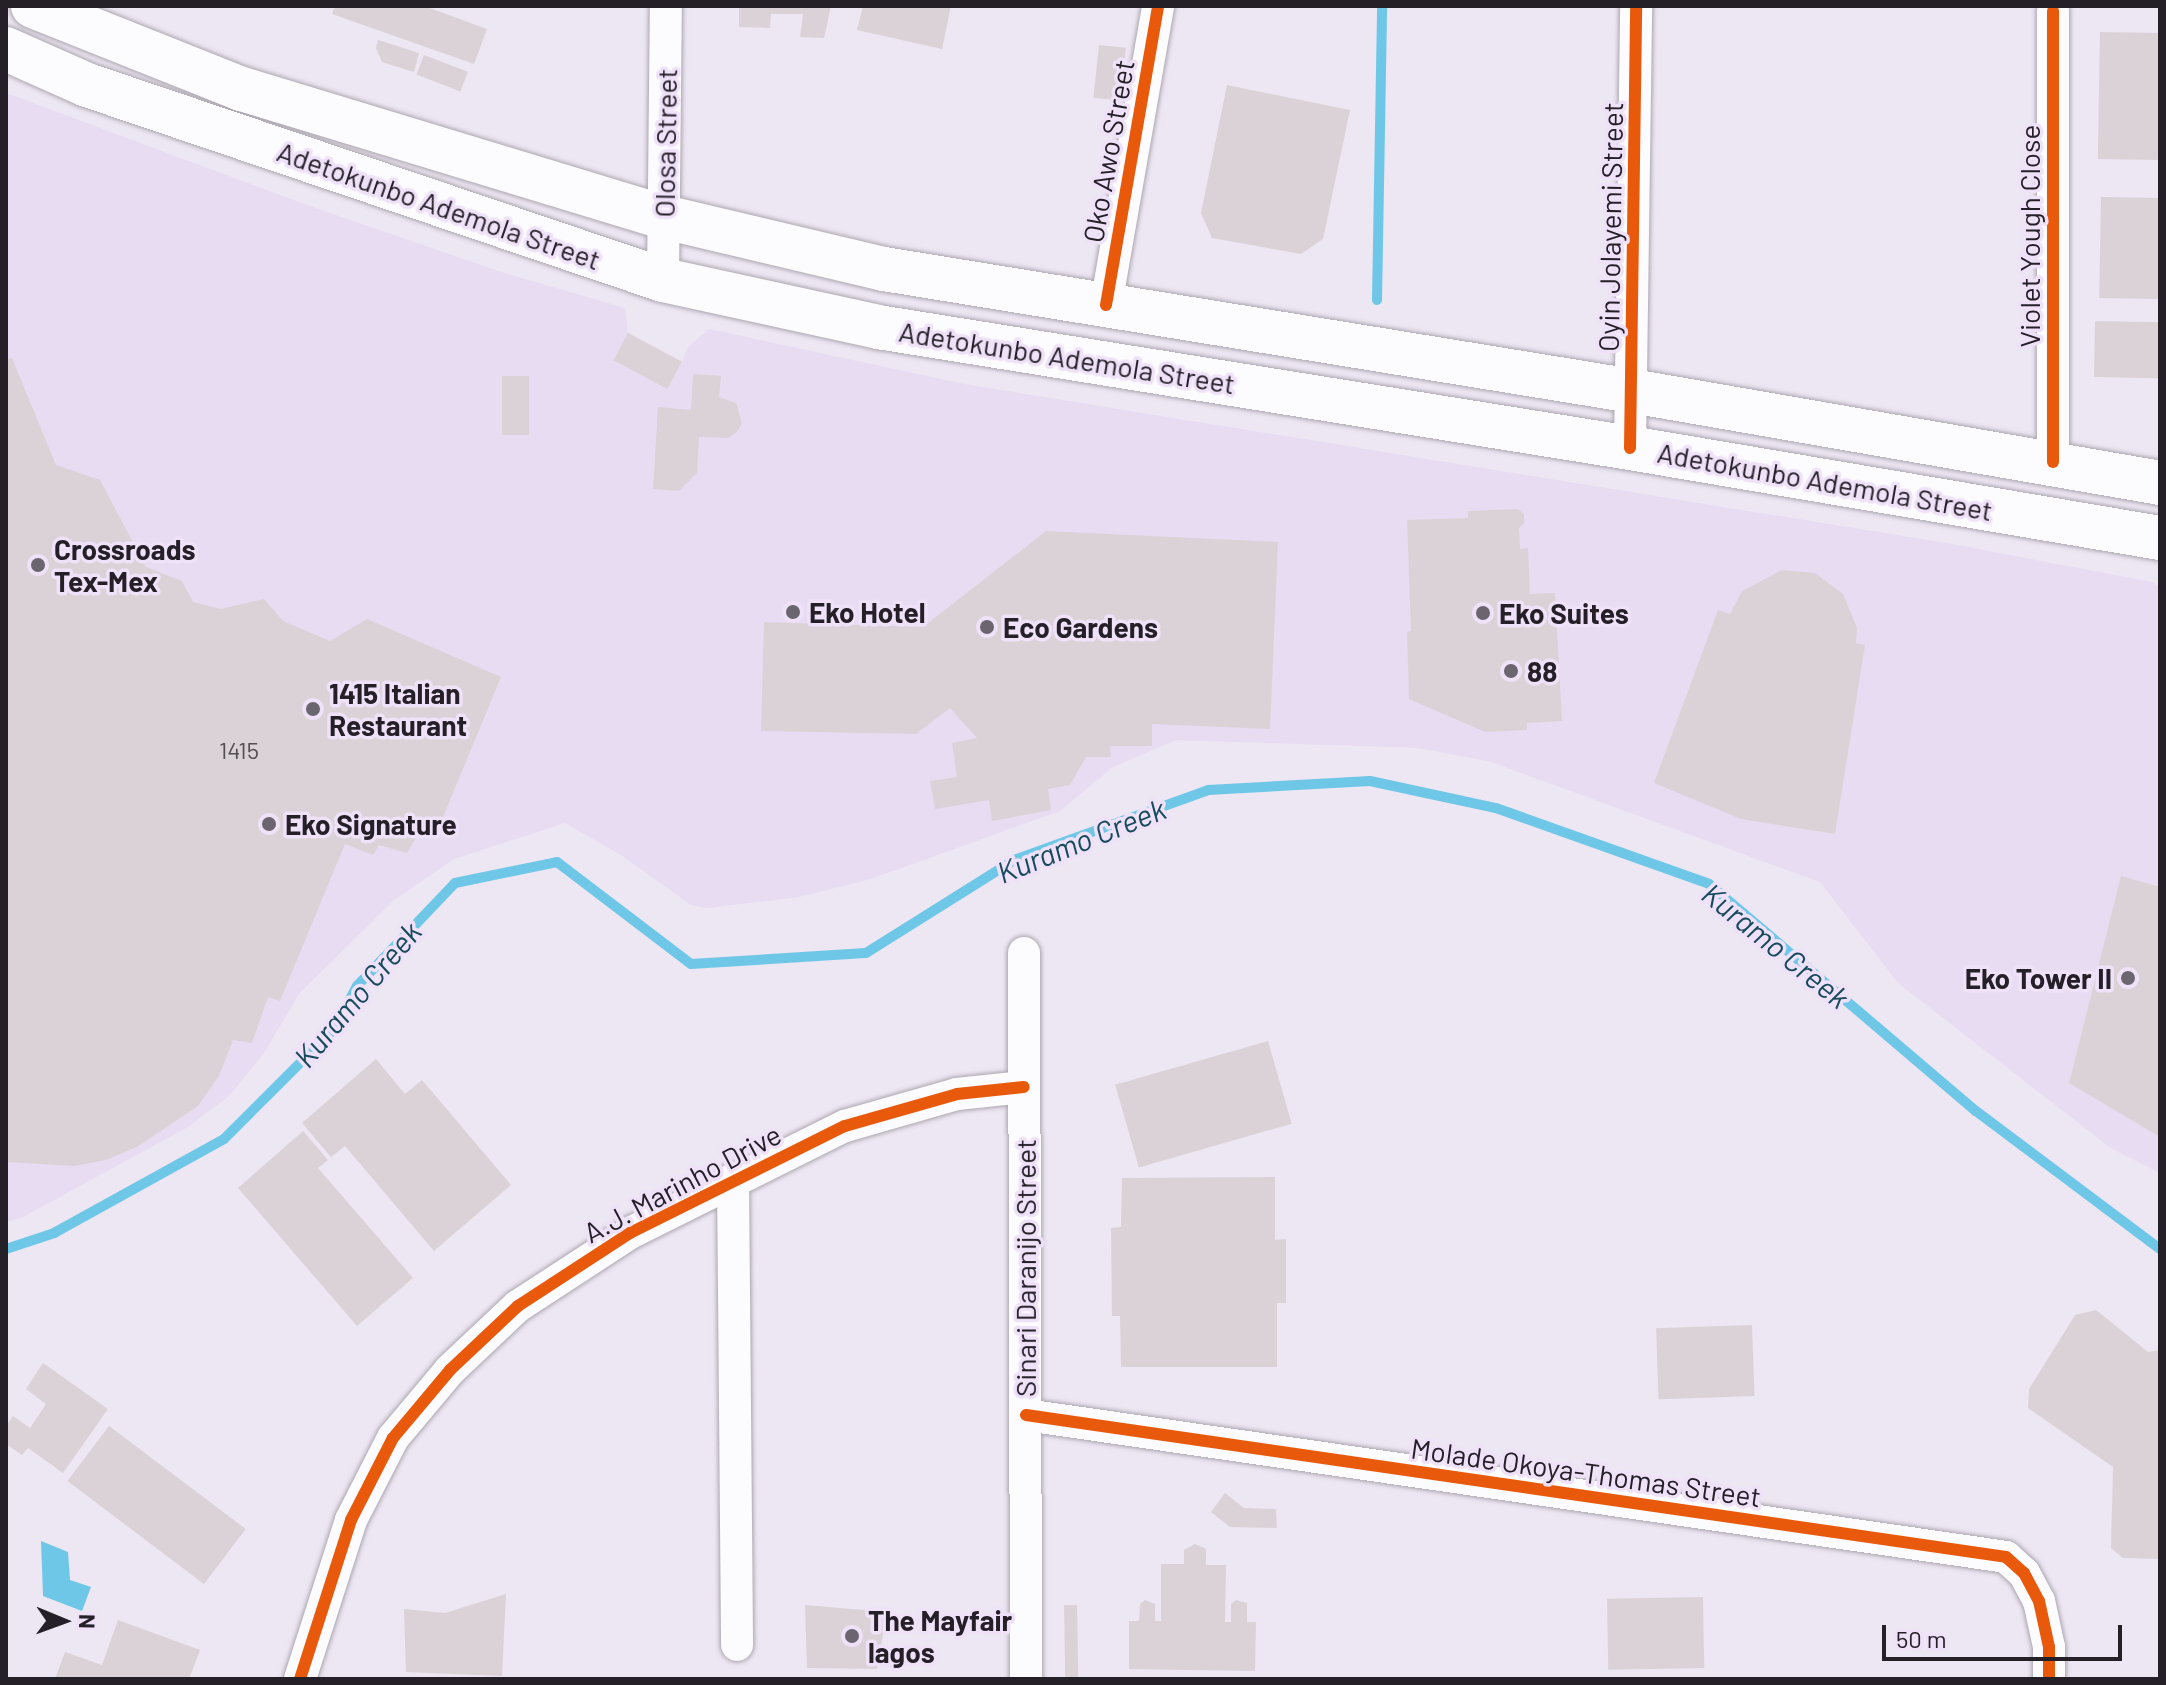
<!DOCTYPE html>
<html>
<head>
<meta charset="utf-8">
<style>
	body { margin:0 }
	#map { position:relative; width:2166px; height:1685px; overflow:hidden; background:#ede6f3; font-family:Barlow,sans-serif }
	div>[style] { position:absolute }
	.built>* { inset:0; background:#e8dcf2 }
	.water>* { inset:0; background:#6ec7e7 }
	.stream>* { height:10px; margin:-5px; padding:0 5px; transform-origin:5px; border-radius:5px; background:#6ec7e7 }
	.building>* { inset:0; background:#dbd2d7; transform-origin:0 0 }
	.roads { filter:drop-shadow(0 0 2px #aca7b0) drop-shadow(0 0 2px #aca7b0) }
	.minor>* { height:32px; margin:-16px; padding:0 16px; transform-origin:16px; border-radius:16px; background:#fcfbfd }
	.secondary>* { height:44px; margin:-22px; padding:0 22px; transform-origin:22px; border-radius:22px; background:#fcfbfd }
	.cycleway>* { height:12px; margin:-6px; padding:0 6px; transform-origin:6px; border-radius:6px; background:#e8590c }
	.dots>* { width:22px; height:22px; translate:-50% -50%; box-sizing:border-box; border:4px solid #eee1f8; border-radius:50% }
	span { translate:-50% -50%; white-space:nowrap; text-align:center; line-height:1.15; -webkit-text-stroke:7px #eee1f8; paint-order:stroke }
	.number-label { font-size:24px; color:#544e55 }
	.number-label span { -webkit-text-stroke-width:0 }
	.street-label { font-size:28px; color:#252028 }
	.poi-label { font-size:28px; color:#252028; font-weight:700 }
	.left { translate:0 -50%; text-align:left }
	.right { translate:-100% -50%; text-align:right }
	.water-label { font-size:30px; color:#174b5c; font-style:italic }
	.frame { position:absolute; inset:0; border:8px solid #252028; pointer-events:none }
	.north { position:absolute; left:24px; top:1581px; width:80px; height:80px; -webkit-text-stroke:6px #eee1f8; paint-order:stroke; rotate:91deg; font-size:22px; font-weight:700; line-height:32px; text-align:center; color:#252028 }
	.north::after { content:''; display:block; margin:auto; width:28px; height:36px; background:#252028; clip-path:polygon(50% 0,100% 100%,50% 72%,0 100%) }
	.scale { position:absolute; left:1882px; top:1625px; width:240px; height:36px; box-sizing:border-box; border:4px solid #252028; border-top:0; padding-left:10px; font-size:24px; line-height:28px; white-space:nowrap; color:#252028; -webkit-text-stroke:6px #eee1f8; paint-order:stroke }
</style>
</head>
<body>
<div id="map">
	<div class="built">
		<div style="clip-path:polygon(6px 93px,307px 205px,501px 272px,625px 308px,628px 333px,682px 362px,688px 347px,709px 329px,964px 384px,1952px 544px,2152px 582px,2160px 587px,2160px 1173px,2112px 1149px,1898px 983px,1820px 882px,1488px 761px,1418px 748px,1176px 740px,1113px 767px,1060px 811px,871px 879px,799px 897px,707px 908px,691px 905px,624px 857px,565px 823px,454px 859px,394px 900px,299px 994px,264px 1053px,229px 1096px,188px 1127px,23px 1217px,6px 1222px)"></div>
	</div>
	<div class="water">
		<div style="clip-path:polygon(41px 1541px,68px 1552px,70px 1580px,91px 1587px,82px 1611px,43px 1596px)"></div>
	</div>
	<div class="stream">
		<div style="left:1377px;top:300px;width:294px;rotate:-89deg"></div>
		<div style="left:6px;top:1249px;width:51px;rotate:-18.4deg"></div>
		<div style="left:54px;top:1233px;width:194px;rotate:-28.9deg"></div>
		<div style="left:224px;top:1139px;width:157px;rotate:-45deg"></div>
		<div style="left:335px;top:1028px;width:47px;rotate:-62.4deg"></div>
		<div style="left:357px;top:986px;width:142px;rotate:-46.4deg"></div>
		<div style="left:455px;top:883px;width:104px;rotate:-11.6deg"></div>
		<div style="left:557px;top:862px;width:168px;rotate:37.3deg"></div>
		<div style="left:691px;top:964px;width:175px;rotate:-3.6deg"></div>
		<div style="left:866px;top:953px;width:175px;rotate:-32.1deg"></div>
		<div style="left:1014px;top:860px;width:206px;rotate:-19.8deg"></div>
		<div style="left:1208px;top:790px;width:162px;rotate:-3.2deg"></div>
		<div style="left:1370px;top:781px;width:129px;rotate:12.1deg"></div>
		<div style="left:1496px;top:808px;width:226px;rotate:19.6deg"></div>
		<div style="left:1709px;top:884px;width:350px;rotate:40.4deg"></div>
		<div style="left:1976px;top:1111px;width:230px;rotate:36.9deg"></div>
	</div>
	<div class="building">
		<div style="clip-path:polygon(335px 6px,424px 6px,487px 29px,474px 64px,332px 14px)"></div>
		<div style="clip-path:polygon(739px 6px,831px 6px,824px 38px,800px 37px,803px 14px,771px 14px,770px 28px,739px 27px)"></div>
		<div style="clip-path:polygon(863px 6px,951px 6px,942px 49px,857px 30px)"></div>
		<div style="left:2100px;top:32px;width:60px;height:127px;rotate:1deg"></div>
		<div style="clip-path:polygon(378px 40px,419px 53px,414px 72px,382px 62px,376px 48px)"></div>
		<div style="left:1099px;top:45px;width:27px;height:53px;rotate:6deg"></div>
		<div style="left:424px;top:55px;width:47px;height:21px;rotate:21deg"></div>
		<div style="clip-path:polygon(1227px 85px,1350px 110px,1323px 239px,1301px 254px,1212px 238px,1201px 213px)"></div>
		<div style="left:2101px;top:197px;width:59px;height:101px;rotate:1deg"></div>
		<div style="left:2095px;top:321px;width:65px;height:56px;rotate:1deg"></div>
		<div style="left:628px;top:333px;width:61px;height:31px;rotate:28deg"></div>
		<div style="clip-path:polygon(12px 358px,56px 465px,100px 480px,146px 567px,182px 581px,193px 602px,221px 609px,264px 599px,283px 621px,330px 641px,367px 619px,501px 677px,441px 822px,423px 826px,407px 853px,379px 845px,373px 855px,345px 844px,280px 1001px,268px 997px,252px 1043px,233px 1040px,219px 1076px,198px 1106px,137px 1147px,106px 1160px,74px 1166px,6px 1162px,6px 359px)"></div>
		<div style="clip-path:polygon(693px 374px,721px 376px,719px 397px,736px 403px,742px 423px,737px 432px,728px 438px,699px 437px,697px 473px,679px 491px,653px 489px,658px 407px,691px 410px)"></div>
		<div style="left:502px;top:376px;width:27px;height:59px"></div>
		<div style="clip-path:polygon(1518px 509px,1524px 514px,1524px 523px,1519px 528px,1520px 549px,1528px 548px,1530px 594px,1555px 593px,1562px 721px,1527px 723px,1527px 730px,1485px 732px,1409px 699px,1407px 632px,1411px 631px,1407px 520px,1468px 518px,1468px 511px)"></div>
		<div style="clip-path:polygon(1046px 531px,1278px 542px,1270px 729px,1152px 724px,1152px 746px,1110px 746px,1111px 757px,1086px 757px,1070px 785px,1048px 789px,1051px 810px,992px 821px,989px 800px,935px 809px,930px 781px,957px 777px,952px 743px,977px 738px,950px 708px,916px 734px,761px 731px,764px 622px,923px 627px)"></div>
		<div style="clip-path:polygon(1782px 570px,1815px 573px,1843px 594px,1857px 628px,1856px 643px,1865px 645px,1835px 834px,1741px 819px,1654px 783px,1718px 610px,1730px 614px,1742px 591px)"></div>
		<div style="clip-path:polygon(2121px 876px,2160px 887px,2160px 1137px,2069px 1083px)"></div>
		<div style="left:1268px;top:1041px;width:86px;height:159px;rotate:74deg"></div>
		<div style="clip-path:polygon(376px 1059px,405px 1094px,422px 1080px,511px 1185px,434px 1251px,345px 1146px,331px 1157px,302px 1123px)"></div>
		<div style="clip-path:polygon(303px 1131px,328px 1160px,318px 1168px,413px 1278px,357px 1326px,238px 1188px)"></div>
		<div style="clip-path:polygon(1275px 1177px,1275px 1240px,1286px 1239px,1286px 1303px,1277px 1303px,1277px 1367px,1121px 1367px,1120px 1316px,1112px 1316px,1111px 1228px,1121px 1227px,1122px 1178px)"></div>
		<div style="clip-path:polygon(2096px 1310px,2148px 1352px,2160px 1350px,2160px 1559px,2123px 1558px,2111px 1548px,2113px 1467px,2028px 1408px,2029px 1389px,2075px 1315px)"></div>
		<div style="left:1752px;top:1325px;width:71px;height:96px;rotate:88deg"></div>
		<div style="clip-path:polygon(43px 1363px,108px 1409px,63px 1473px,28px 1448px,22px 1455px,6px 1444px,6px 1426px,13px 1416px,30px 1428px,46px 1404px,26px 1389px)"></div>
		<div style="left:109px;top:1426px;width:171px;height:69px;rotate:37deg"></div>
		<div style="clip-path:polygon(1225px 1493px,1244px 1508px,1276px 1509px,1277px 1528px,1230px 1527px,1211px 1512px)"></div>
		<div style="clip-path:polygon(1195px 1544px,1206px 1549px,1206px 1565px,1226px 1565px,1225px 1622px,1231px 1622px,1231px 1604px,1236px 1600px,1247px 1603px,1247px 1622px,1256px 1622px,1255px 1671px,1129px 1669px,1129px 1621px,1139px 1621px,1140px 1604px,1145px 1600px,1155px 1604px,1155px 1621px,1161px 1621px,1161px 1564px,1184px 1564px,1184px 1550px)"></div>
		<div style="clip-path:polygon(506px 1594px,502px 1676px,406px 1672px,404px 1609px,445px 1613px)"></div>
		<div style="left:1703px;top:1597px;width:71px;height:96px;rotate:89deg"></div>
		<div style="clip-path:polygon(805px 1605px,887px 1612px,877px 1669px,807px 1668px)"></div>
		<div style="left:1077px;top:1605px;width:74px;height:13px;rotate:89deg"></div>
		<div style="clip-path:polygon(118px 1620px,200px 1650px,189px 1679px,55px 1679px,65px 1652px,102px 1665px)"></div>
	</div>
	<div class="roads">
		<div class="minor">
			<div style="left:663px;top:280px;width:274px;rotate:-89.4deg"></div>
			<div style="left:1106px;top:305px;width:303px;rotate:-80.1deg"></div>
			<div style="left:1630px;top:448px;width:442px;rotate:-89.2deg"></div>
			<div style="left:2053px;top:462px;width:451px;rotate:-90deg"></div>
			<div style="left:1024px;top:953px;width:726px;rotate:89.84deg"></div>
			<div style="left:733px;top:1179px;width:466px;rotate:89.5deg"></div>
			<div style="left:1026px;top:1415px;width:990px;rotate:8.24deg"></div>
			<div style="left:2006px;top:1557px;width:24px;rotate:42deg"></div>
			<div style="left:2024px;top:1573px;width:32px;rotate:62deg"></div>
			<div style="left:2039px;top:1601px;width:47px;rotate:77.7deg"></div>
			<div style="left:2049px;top:1647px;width:32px;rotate:90deg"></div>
			<div style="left:300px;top:1679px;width:167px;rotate:-72.2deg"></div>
			<div style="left:351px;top:1520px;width:92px;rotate:-62.9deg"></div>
			<div style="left:393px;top:1438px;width:89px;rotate:-50deg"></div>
			<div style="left:450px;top:1370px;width:93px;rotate:-43.3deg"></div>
			<div style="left:518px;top:1306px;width:134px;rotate:-33.1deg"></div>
			<div style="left:630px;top:1233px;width:240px;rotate:-26.5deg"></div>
			<div style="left:845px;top:1126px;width:116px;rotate:-15.9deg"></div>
			<div style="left:957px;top:1094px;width:67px;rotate:-6deg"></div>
		</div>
		<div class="secondary">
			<div style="left:33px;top:6px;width:225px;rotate:21.7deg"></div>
			<div style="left:242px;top:89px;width:441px;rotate:16.9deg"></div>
			<div style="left:664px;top:217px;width:226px;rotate:13.3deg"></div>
			<div style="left:884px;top:269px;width:758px;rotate:9.26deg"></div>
			<div style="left:1632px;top:391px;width:536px;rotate:9.88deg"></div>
			<div style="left:6px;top:49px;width:89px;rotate:24deg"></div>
			<div style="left:87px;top:85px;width:608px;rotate:18.7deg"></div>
			<div style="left:663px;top:280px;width:220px;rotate:12.3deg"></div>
			<div style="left:878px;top:327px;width:762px;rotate:9.14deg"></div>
			<div style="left:1630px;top:448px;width:538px;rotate:9.64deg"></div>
		</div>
	</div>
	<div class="cycleway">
		<div style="left:1106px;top:305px;width:303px;rotate:-80.1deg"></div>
		<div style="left:1630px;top:448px;width:442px;rotate:-89.2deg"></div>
		<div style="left:2053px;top:462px;width:451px;rotate:-90deg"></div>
		<div style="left:1026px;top:1415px;width:990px;rotate:8.24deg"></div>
		<div style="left:2006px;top:1557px;width:24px;rotate:42deg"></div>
		<div style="left:2024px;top:1573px;width:32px;rotate:62deg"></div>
		<div style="left:2039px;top:1601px;width:47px;rotate:77.7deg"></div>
		<div style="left:2049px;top:1647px;width:32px;rotate:90deg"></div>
		<div style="left:300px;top:1679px;width:167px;rotate:-72.2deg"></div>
		<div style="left:351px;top:1520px;width:92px;rotate:-62.9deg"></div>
		<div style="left:393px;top:1438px;width:89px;rotate:-50deg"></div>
		<div style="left:450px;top:1370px;width:93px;rotate:-43.3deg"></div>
		<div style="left:518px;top:1306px;width:134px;rotate:-33.1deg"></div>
		<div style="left:630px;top:1233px;width:240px;rotate:-26.5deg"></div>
		<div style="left:845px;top:1126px;width:116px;rotate:-15.9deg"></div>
		<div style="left:957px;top:1094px;width:67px;rotate:-6deg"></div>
	</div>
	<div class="dots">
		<div style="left:38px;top:565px;background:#6b656f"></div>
		<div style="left:793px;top:612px;background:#6b656f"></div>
		<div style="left:1483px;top:613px;background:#6b656f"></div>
		<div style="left:987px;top:627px;background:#6b656f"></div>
		<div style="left:1511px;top:671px;background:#6b656f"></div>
		<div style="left:313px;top:709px;background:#6b656f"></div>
		<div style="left:269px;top:824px;background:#6b656f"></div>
		<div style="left:2128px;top:978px;background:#6b656f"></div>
		<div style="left:852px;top:1636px;background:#6b656f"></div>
	</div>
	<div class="number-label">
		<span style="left:239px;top:750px">1415</span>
	</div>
	<div class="street-label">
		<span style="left:665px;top:143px;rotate:-89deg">Olosa Street</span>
		<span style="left:1108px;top:151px;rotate:-80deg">Oko Awo Street</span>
		<span style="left:439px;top:205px;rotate:19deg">Adetokunbo Ademola Street</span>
		<span style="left:1610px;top:227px;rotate:-89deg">Oyin Jolayemi Street</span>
		<span style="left:2029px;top:236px;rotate:-90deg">Violet Yough Close</span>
		<span style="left:1067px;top:357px;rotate:9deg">Adetokunbo Ademola Street</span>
		<span style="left:1825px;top:481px;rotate:10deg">Adetokunbo Ademola Street</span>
		<span style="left:682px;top:1183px;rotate:-28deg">A.J. Marinho Drive</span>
		<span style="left:1025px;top:1268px;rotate:-90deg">Sinari Daranijo Street</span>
		<span style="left:1586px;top:1472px;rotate:8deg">Molade Okoya-Thomas Street</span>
	</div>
	<div class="poi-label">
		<span class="left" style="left:54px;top:565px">Crossroads<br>Tex-Mex</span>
		<span class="left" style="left:809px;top:612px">Eko Hotel</span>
		<span class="left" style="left:1499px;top:613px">Eko Suites</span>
		<span class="left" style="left:1003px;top:627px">Eco Gardens</span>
		<span class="left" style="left:1527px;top:671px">88</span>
		<span class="left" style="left:329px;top:709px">1415 Italian<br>Restaurant</span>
		<span class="left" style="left:285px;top:824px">Eko Signature</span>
		<span class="right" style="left:2112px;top:978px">Eko Tower II</span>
		<span class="left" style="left:868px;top:1636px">The Mayfair<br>lagos</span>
	</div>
	<div class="water-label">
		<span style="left:1081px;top:840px;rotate:-22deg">Kuramo Creek</span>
		<span style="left:1776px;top:945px;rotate:39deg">Kuramo Creek</span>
		<span style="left:357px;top:994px;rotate:-50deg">Kuramo Creek</span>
	</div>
	<div class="frame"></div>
	<div class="north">N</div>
	<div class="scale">50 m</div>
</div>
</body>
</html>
